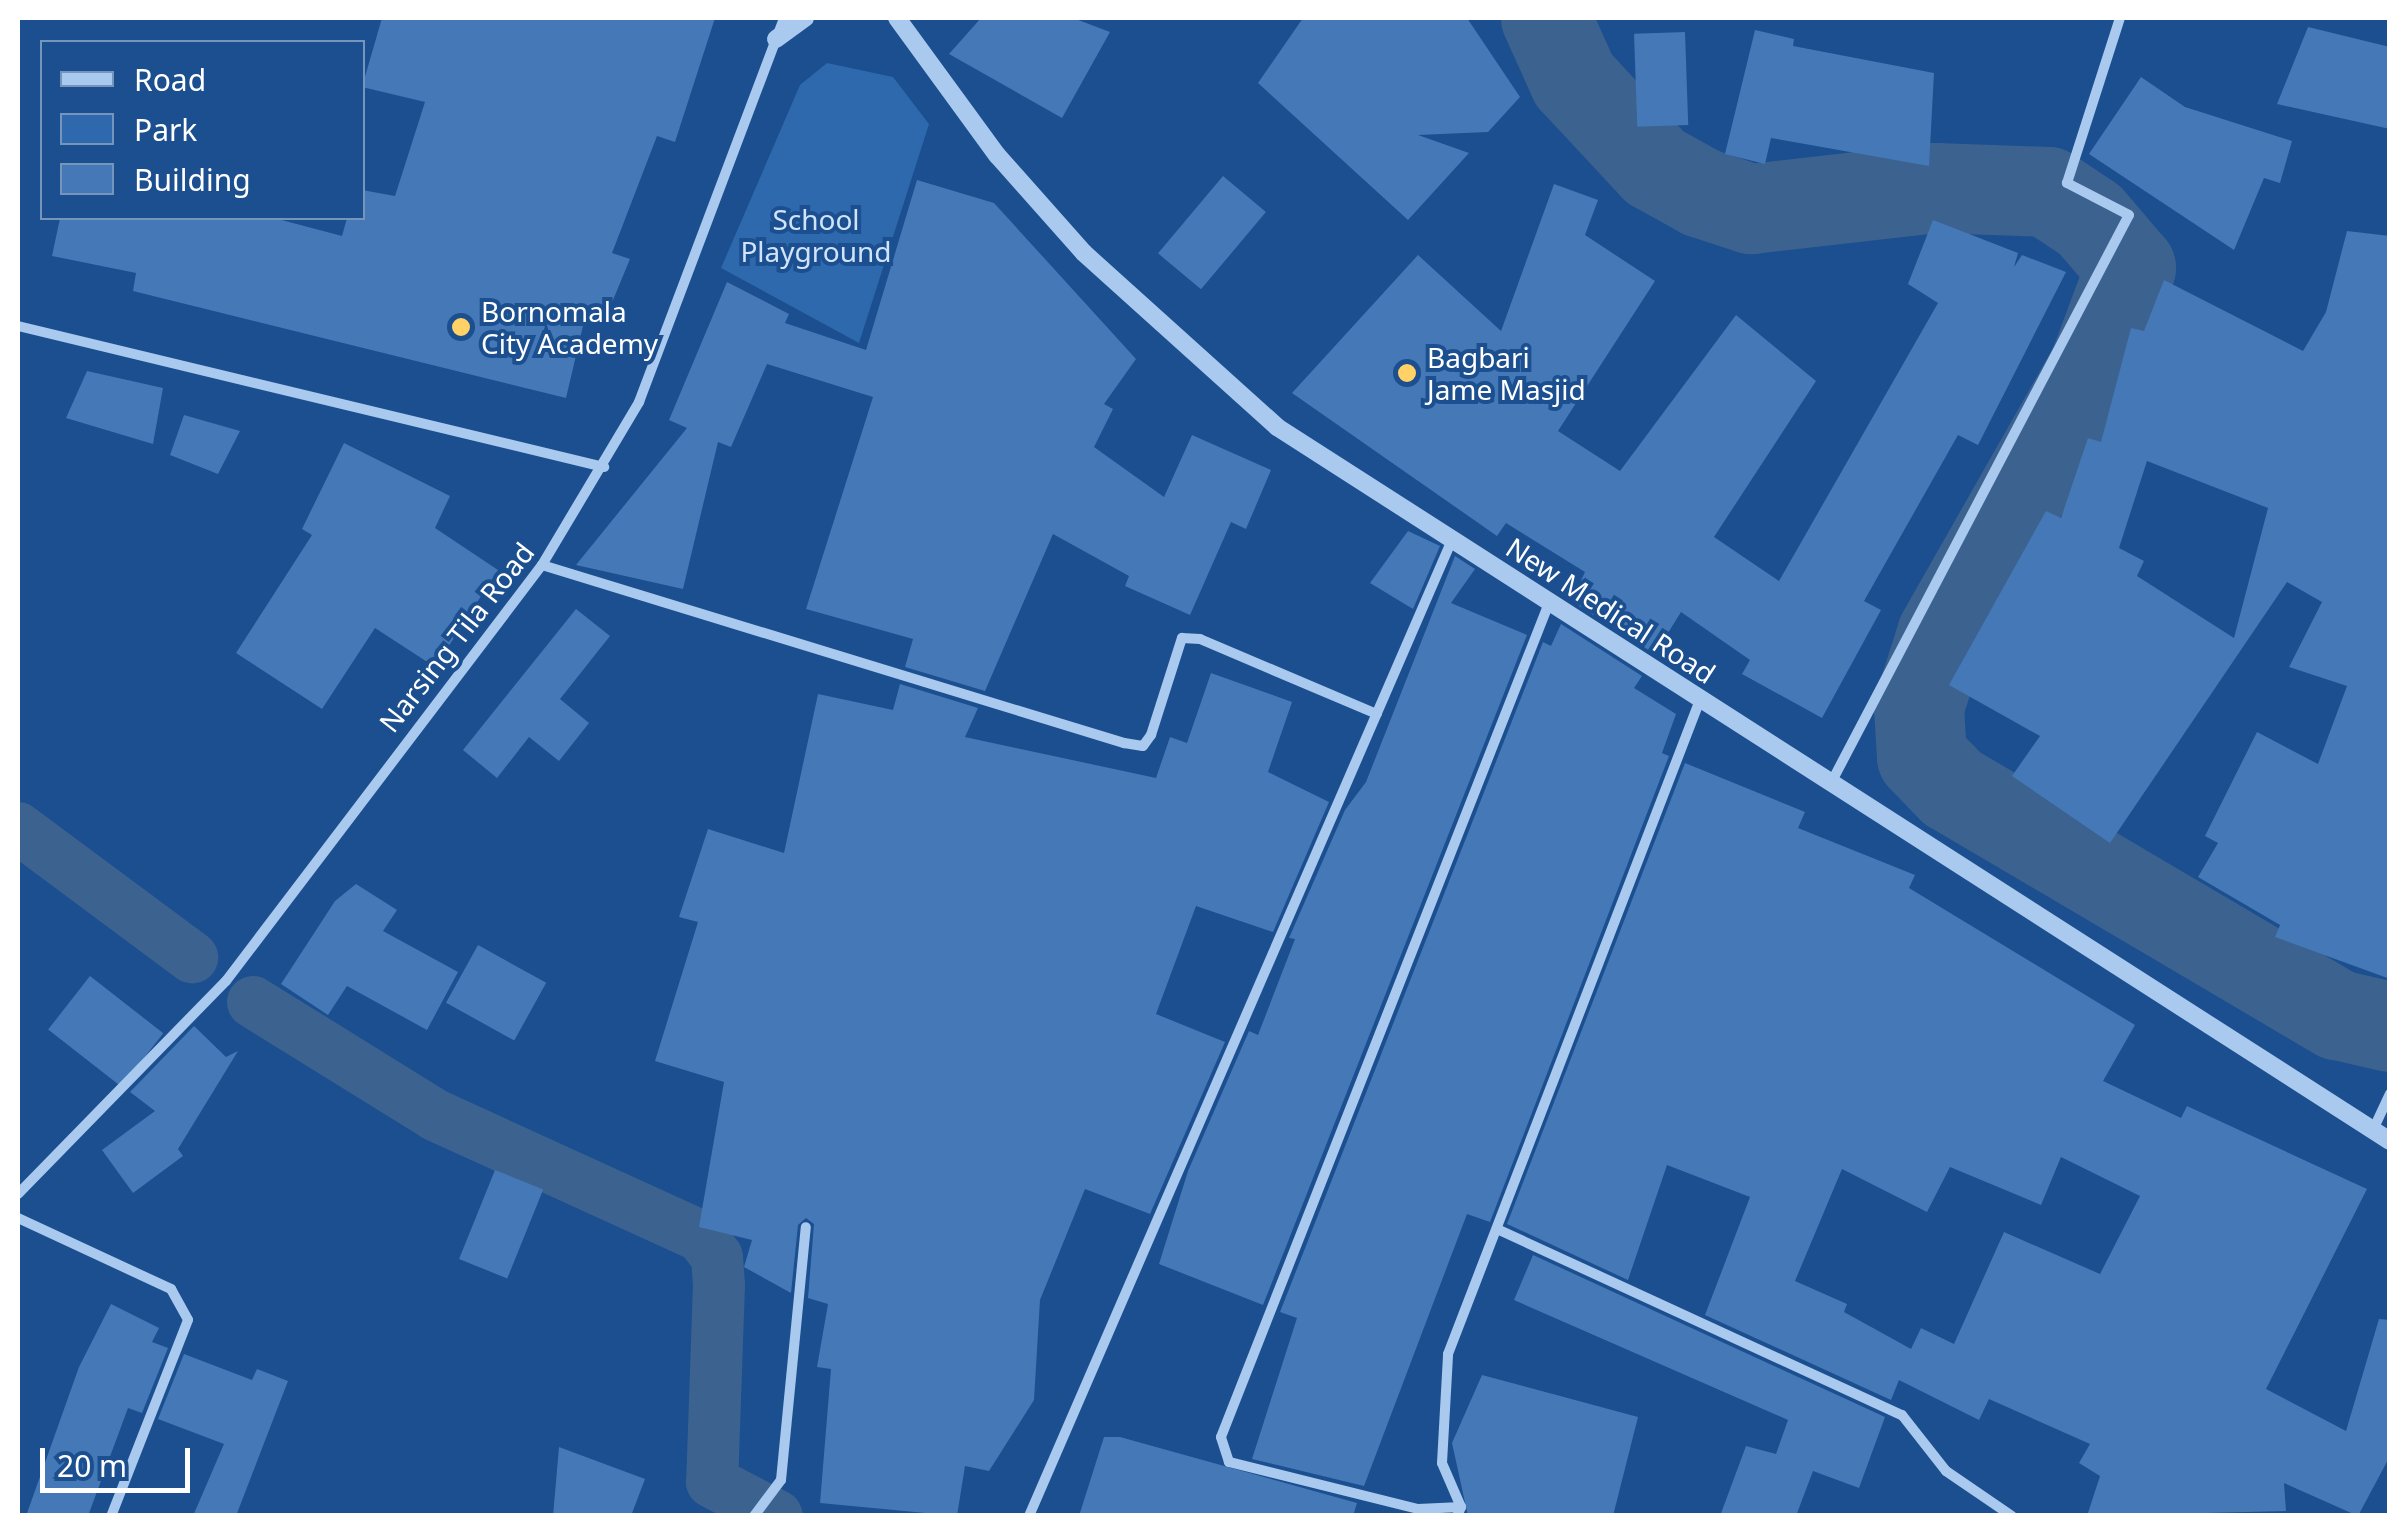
<!DOCTYPE html>
<html>
<head>
<meta charset="utf-8">
<style>
	body { margin:0 }
	#map { position:relative; width:2407px; height:1533px; overflow:hidden; background:#1b4f8f; font-family:"Noto Sans",sans-serif }
	div>[style] { position:absolute }
	.green>* { inset:0; background:#2e69ad }
	.canal>* { height:52px; margin:-26px; padding:0 26px; transform-origin:26px; border-radius:26px; background:#3c6290 }
	.river>* { height:90px; margin:-45px; padding:0 45px; transform-origin:45px; border-radius:45px; background:#3c6290 }
	.building>* { inset:0; background:#4478b7; transform-origin:0 0 }
	.minor>* { height:10px; margin:-5px; padding:0 5px; transform-origin:5px; border-radius:5px; background:#a9c9ee }
	.tertiary>* { height:18px; margin:-9px; padding:0 9px; transform-origin:9px; border-radius:9px; background:#a9c9ee }
	.dots>* { width:28px; height:28px; translate:-50% -50%; box-sizing:border-box; border:5px solid #1b4f8f; border-radius:50% }
	span { translate:-50% -50%; white-space:nowrap; text-align:center; line-height:1.15; -webkit-text-stroke:8px #1b4f8f; paint-order:stroke }
	.park-label { font-size:28px; color:#cfe3fa }
	.poi-label { font-size:28px; color:#fff }
	.left { translate:0 -50%; text-align:left }
	.street-label { font-size:28px; color:#fff }
	.frame { position:absolute; inset:0; border:20px solid #fff; pointer-events:none }
	.legend { position:absolute; left:40px; top:40px; width:325px; height:180px; box-sizing:border-box; background:#1b4f8f; border:2px solid #7695bc; margin:0; padding:12px 18px; list-style:none; font-size:30px; color:#fff }
	.legend li { display:flex; align-items:center; gap:20px; height:50px }
	.legend b { width:50px; border:2px solid #7695bc }
	.scale { position:absolute; left:40px; top:1448px; width:150px; height:45px; box-sizing:border-box; border:5px solid #fff; border-top:0; padding-left:12px; font-size:30px; line-height:35px; white-space:nowrap; color:#fff; -webkit-text-stroke:8px #1b4f8f; paint-order:stroke }
</style>
</head>
<body>
<div id="map">
	<div class="green">
		<div style="clip-path:polygon(827px 63px,893px 77px,929px 124px,859px 343px,721px 268px,800px 85px)"></div>
	</div>
	<div class="canal">
		<div style="left:18px;top:828px;width:217px;rotate:36.6deg"></div>
		<div style="left:253px;top:1002px;width:214px;rotate:31.8deg"></div>
		<div style="left:435px;top:1115px;width:292px;rotate:24.5deg"></div>
		<div style="left:701px;top:1236px;width:26px;rotate:53deg"></div>
		<div style="left:717px;top:1257px;width:28px;rotate:86deg"></div>
		<div style="left:719px;top:1285px;width:197px;rotate:92deg"></div>
		<div style="left:712px;top:1482px;width:73px;rotate:27.6deg"></div>
	</div>
	<div class="river">
		<div style="left:1546px;top:18px;width:68px;rotate:65.7deg"></div>
		<div style="left:1574px;top:80px;width:119px;rotate:47deg"></div>
		<div style="left:1655px;top:167px;width:54px;rotate:29deg"></div>
		<div style="left:1702px;top:193px;width:52px;rotate:18.1deg"></div>
		<div style="left:1751px;top:209px;width:186px;rotate:-6.5deg"></div>
		<div style="left:1936px;top:188px;width:112px;rotate:2deg"></div>
		<div style="left:2048px;top:192px;width:50px;rotate:33.7deg"></div>
		<div style="left:2090px;top:220px;width:63px;rotate:49.5deg"></div>
		<div style="left:2131px;top:268px;width:106px;rotate:110.5deg"></div>
		<div style="left:2094px;top:367px;width:308px;rotate:119.6deg"></div>
		<div style="left:1942px;top:635px;width:76px;rotate:107.7deg"></div>
		<div style="left:1919px;top:707px;width:50px;rotate:86.6deg"></div>
		<div style="left:1922px;top:757px;width:43px;rotate:45.9deg"></div>
		<div style="left:1952px;top:788px;width:448px;rotate:30.5deg"></div>
		<div style="left:2338px;top:1015px;width:53px;rotate:13deg"></div>
	</div>
	<div class="building">
		<div style="clip-path:polygon(382px 18px,715px 18px,675px 142px,657px 136px,612px 253px,630px 259px,606px 317px,587px 309px,566px 398px,133px 291px,136px 273px,52px 256px,60px 218px,274px 218px,342px 236px,347px 218px,362px 218px,362px 190px,395px 196px,425px 102px,362px 87px)"></div>
		<div style="clip-path:polygon(981px 18px,1073px 18px,1110px 32px,1062px 118px,949px 54px)"></div>
		<div style="clip-path:polygon(1303px 18px,1467px 18px,1520px 97px,1488px 132px,1418px 135px,1469px 153px,1408px 220px,1258px 83px)"></div>
		<div style="clip-path:polygon(2308px 27px,2390px 47px,2390px 129px,2277px 104px)"></div>
		<div style="clip-path:polygon(1755px 30px,1794px 39px,1793px 46px,1934px 73px,1929px 166px,1771px 138px,1765px 164px,1725px 154px)"></div>
		<div style="left:1685px;top:32px;width:93px;height:51px;rotate:88deg"></div>
		<div style="clip-path:polygon(2141px 77px,2185px 107px,2292px 141px,2280px 183px,2264px 178px,2234px 250px,2089px 154px)"></div>
		<div style="left:1223px;top:176px;width:56px;height:101px;rotate:40deg"></div>
		<div style="clip-path:polygon(917px 180px,994px 203px,1136px 359px,1104px 404px,1113px 409px,1094px 447px,1164px 497px,1192px 435px,1271px 470px,1246px 529px,1231px 522px,1190px 615px,1125px 586px,1129px 576px,1053px 534px,985px 691px,905px 667px,913px 639px,806px 609px,873px 397px,767px 364px,731px 447px,718px 442px,683px 589px,576px 565px,687px 428px,669px 420px,727px 282px,789px 314px,785px 323px,866px 350px)"></div>
		<div style="clip-path:polygon(1554px 184px,1598px 200px,1585px 235px,1655px 281px,1558px 431px,1620px 471px,1736px 315px,1816px 381px,1714px 537px,1779px 581px,1938px 303px,1908px 284px,1933px 220px,2018px 253px,2014px 267px,2022px 255px,2066px 272px,1978px 445px,1958px 435px,1864px 601px,1881px 610px,1822px 718px,1742px 674px,1750px 660px,1681px 612px,1655px 654px,1571px 601px,1585px 572px,1506px 523px,1497px 536px,1292px 393px,1418px 255px,1501px 331px)"></div>
		<div style="clip-path:polygon(evenodd,2347px 231px,2390px 236px,2390px 979px,2275px 937px,2280px 925px,2198px 877px,2218px 843px,2205px 836px,2257px 732px,2318px 764px,2347px 686px,2289px 667px,2322px 602px,2287px 582px,2110px 843px,2012px 776px,2040px 736px,1949px 685px,2046px 511px,2061px 518px,2088px 438px,2101px 442px,2131px 328px,2144px 331px,2164px 280px,2303px 351px,2326px 312px,2347px 231px,2147px 461px,2268px 508px,2234px 638px,2137px 576px,2144px 561px,2119px 548px,2147px 461px)"></div>
		<div style="clip-path:polygon(87px 371px,163px 388px,153px 444px,66px 418px)"></div>
		<div style="clip-path:polygon(184px 415px,240px 431px,218px 474px,170px 455px)"></div>
		<div style="clip-path:polygon(344px 443px,450px 496px,435px 528px,498px 570px,435px 667px,375px 628px,322px 709px,236px 653px,312px 535px,302px 529px)"></div>
		<div style="clip-path:polygon(1408px 531px,1440px 546px,1413px 609px,1370px 583px)"></div>
		<div style="clip-path:polygon(1455px 556px,1475px 569px,1451px 603px,1527px 635px,1263px 1305px,1159px 1264px,1188px 1171px,1249px 1031px,1258px 1035px,1295px 939px,1289px 938px,1345px 810px,1366px 782px)"></div>
		<div style="clip-path:polygon(576px 609px,610px 636px,560px 699px,589px 723px,559px 761px,529px 737px,497px 778px,463px 750px)"></div>
		<div style="clip-path:polygon(1561px 624px,1642px 676px,1634px 688px,1676px 714px,1662px 753px,1669px 756px,1490px 1222px,1467px 1214px,1364px 1486px,1252px 1459px,1297px 1318px,1280px 1312px,1543px 642px,1551px 646px)"></div>
		<div style="clip-path:polygon(1211px 673px,1292px 702px,1268px 772px,1329px 802px,1273px 932px,1196px 906px,1156px 1014px,1225px 1042px,1150px 1214px,1085px 1189px,1040px 1300px,1034px 1400px,989px 1471px,965px 1466px,957px 1516px,820px 1503px,831px 1369px,817px 1367px,828px 1304px,808px 1298px,814px 1224px,806px 1218px,798px 1225px,791px 1293px,744px 1267px,752px 1240px,699px 1227px,724px 1082px,655px 1061px,698px 922px,679px 917px,708px 829px,784px 853px,818px 694px,893px 710px,900px 684px,978px 708px,965px 737px,1156px 778px,1170px 737px,1187px 743px)"></div>
		<div style="clip-path:polygon(evenodd,1685px 763px,1805px 812px,1798px 828px,1915px 875px,1909px 888px,2135px 1025px,2103px 1081px,2181px 1118px,2187px 1106px,2367px 1189px,2266px 1389px,2346px 1431px,2379px 1319px,2390px 1320px,2390px 1456px,2358px 1516px,2284px 1483px,2286px 1511px,2087px 1516px,2100px 1476px,2079px 1463px,2090px 1444px,1989px 1399px,1979px 1420px,1899px 1380px,1891px 1400px,1705px 1315px,1750px 1197px,1667px 1165px,1628px 1280px,1507px 1224px,1685px 763px,2061px 1157px,2140px 1196px,2100px 1274px,2004px 1232px,1954px 1344px,1921px 1328px,1911px 1349px,1844px 1312px,1847px 1304px,1795px 1281px,1842px 1169px,1927px 1212px,1950px 1167px,2041px 1205px,2061px 1157px)"></div>
		<div style="clip-path:polygon(356px 884px,397px 910px,383px 931px,458px 972px,427px 1030px,347px 986px,328px 1015px,281px 984px,335px 901px)"></div>
		<div style="left:478px;top:945px;width:78px;height:66px;rotate:29deg"></div>
		<div style="left:90px;top:976px;width:93px;height:68px;rotate:38deg"></div>
		<div style="clip-path:polygon(194px 1026px,226px 1057px,238px 1051px,178px 1149px,183px 1156px,133px 1193px,102px 1150px,155px 1111px,130px 1092px)"></div>
		<div style="left:495px;top:1170px;width:52px;height:96px;rotate:22deg"></div>
		<div style="clip-path:polygon(1533px 1255px,1885px 1417px,1859px 1488px,1813px 1471px,1796px 1516px,1720px 1516px,1746px 1446px,1776px 1454px,1788px 1420px,1514px 1300px)"></div>
		<div style="clip-path:polygon(111px 1304px,159px 1328px,152px 1342px,168px 1348px,142px 1413px,128px 1408px,88px 1516px,26px 1516px,79px 1367px)"></div>
		<div style="clip-path:polygon(184px 1354px,252px 1380px,257px 1369px,288px 1381px,236px 1516px,193px 1516px,224px 1444px,158px 1419px)"></div>
		<div style="clip-path:polygon(1482px 1375px,1638px 1417px,1613px 1516px,1468px 1516px,1452px 1443px)"></div>
		<div style="clip-path:polygon(1104px 1437px,1120px 1437px,1357px 1503px,1353px 1516px,1079px 1516px)"></div>
		<div style="clip-path:polygon(559px 1447px,645px 1479px,631px 1516px,553px 1516px)"></div>
	</div>
	<div class="minor">
		<div style="left:18px;top:326px;width:603px;rotate:13.53deg"></div>
		<div style="left:542px;top:565px;width:609px;rotate:17.01deg"></div>
		<div style="left:1124px;top:743px;width:19px;rotate:9deg"></div>
		<div style="left:1143px;top:746px;width:14px;rotate:-54deg"></div>
		<div style="left:1151px;top:735px;width:102px;rotate:-72.3deg"></div>
		<div style="left:1182px;top:638px;width:18px;rotate:3deg"></div>
		<div style="left:1200px;top:639px;width:192px;rotate:23deg"></div>
		<div style="left:1831px;top:783px;width:641px;rotate:-62.32deg"></div>
		<div style="left:2129px;top:215px;width:70px;rotate:-152.7deg"></div>
		<div style="left:2067px;top:183px;width:173px;rotate:-72.2deg"></div>
		<div style="left:2373px;top:1130px;width:40px;rotate:-65deg"></div>
		<div style="left:18px;top:1194px;width:298px;rotate:-45.7deg"></div>
		<div style="left:226px;top:981px;width:522px;rotate:-52.78deg"></div>
		<div style="left:542px;top:565px;width:190px;rotate:-59.2deg"></div>
		<div style="left:639px;top:402px;width:410px;rotate:-69.3deg"></div>
		<div style="left:18px;top:1218px;width:169px;rotate:24.9deg"></div>
		<div style="left:171px;top:1289px;width:35px;rotate:61deg"></div>
		<div style="left:188px;top:1320px;width:211px;rotate:111.4deg"></div>
		<div style="left:1497px;top:1229px;width:446px;rotate:24.7deg"></div>
		<div style="left:1902px;top:1415px;width:71px;rotate:51.8deg"></div>
		<div style="left:1946px;top:1471px;width:80px;rotate:34.3deg"></div>
		<div style="left:1461px;top:1507px;width:43px;rotate:177.3deg"></div>
		<div style="left:1418px;top:1509px;width:195px;rotate:-166deg"></div>
		<div style="left:1229px;top:1462px;width:26px;rotate:-108deg"></div>
		<div style="left:1221px;top:1437px;width:896px;rotate:-68.53deg"></div>
		<div style="left:754px;top:1516px;width:45px;rotate:-53.1deg"></div>
		<div style="left:781px;top:1480px;width:254px;rotate:-84.4deg"></div>
		<div style="left:1029px;top:1516px;width:1064px;rotate:-66.57deg"></div>
		<div style="left:1457px;top:1516px;width:10px;rotate:-66deg"></div>
		<div style="left:1461px;top:1507px;width:48px;rotate:-113.4deg"></div>
		<div style="left:1442px;top:1463px;width:109px;rotate:-86.8deg"></div>
		<div style="left:1448px;top:1354px;width:701px;rotate:-68.93deg"></div>
	</div>
	<div class="tertiary">
		<div style="left:897px;top:18px;width:170px;rotate:53.9deg"></div>
		<div style="left:997px;top:155px;width:131px;rotate:48.4deg"></div>
		<div style="left:1084px;top:253px;width:260px;rotate:42deg"></div>
		<div style="left:1277px;top:427px;width:1322px;rotate:32.68deg"></div>
		<div style="left:776px;top:39px;width:36px;rotate:-36deg"></div>
	</div>
	<div class="dots">
		<div style="left:461px;top:327px;background:#ffd166"></div>
		<div style="left:1407px;top:373px;background:#ffd166"></div>
	</div>
	<div class="park-label">
		<span style="left:816px;top:235px">School<br>Playground</span>
	</div>
	<div class="poi-label">
		<span class="left" style="left:481px;top:327px">Bornomala<br>City Academy</span>
		<span class="left" style="left:1427px;top:373px">Bagbari<br>Jame Masjid</span>
	</div>
	<div class="street-label">
		<span style="left:1611px;top:610px;rotate:33deg">New Medical Road</span>
		<span style="left:456px;top:637px;rotate:-52deg">Narsing Tila Road</span>
	</div>
	<div class="frame"></div>
	<ul class="legend">
	<li><b style="height:12px;background:#a9c9ee"></b>Road</li>
	<li><b style="height:28px;background:#2e69ad"></b>Park</li>
	<li><b style="height:28px;background:#4478b7"></b>Building</li>
	</ul>
	<div class="scale">20 m</div>
</div>
</body>
</html>
